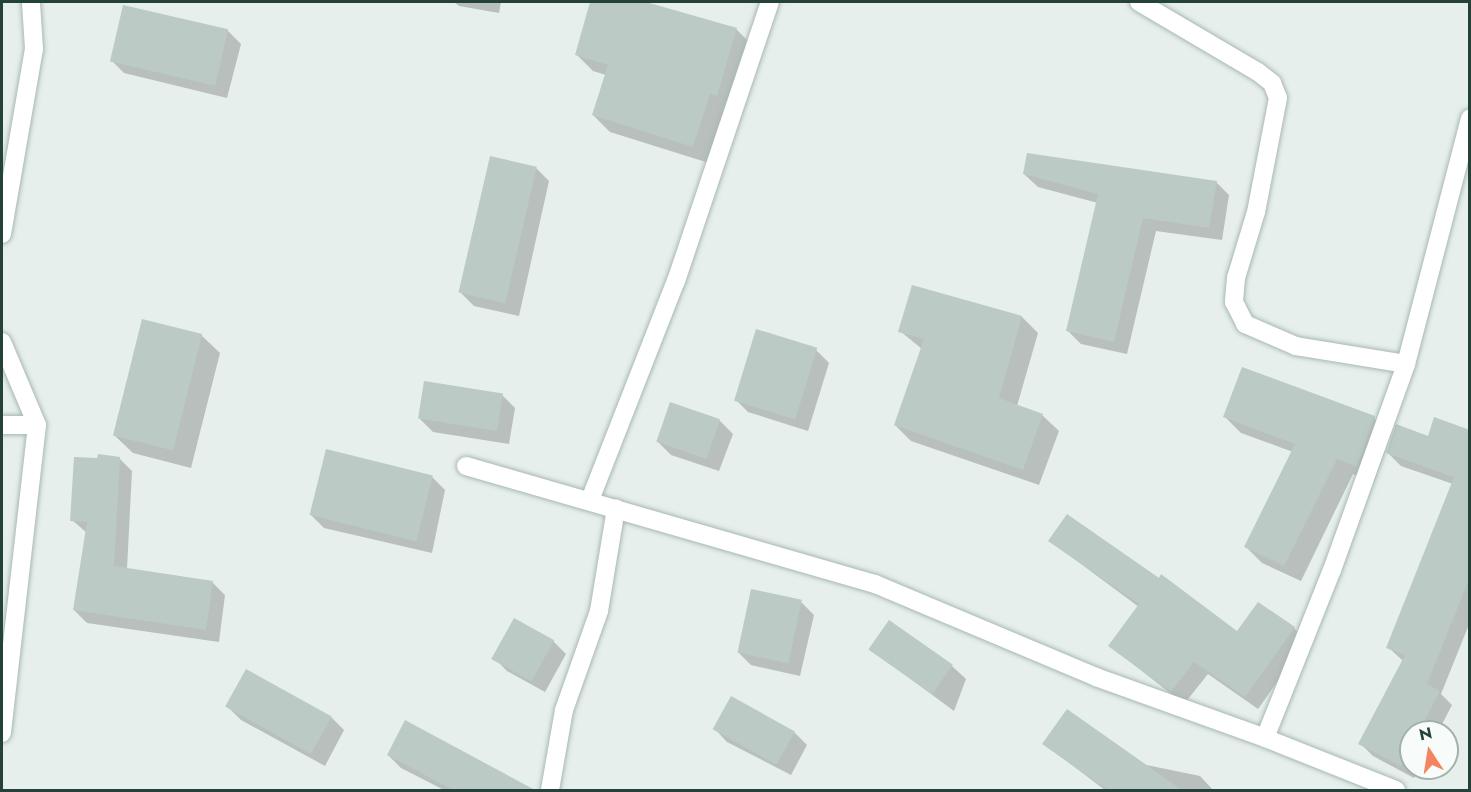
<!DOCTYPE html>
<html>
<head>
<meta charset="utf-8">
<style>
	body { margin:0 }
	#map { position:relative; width:1471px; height:792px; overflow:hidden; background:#e6efeb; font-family:Jost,sans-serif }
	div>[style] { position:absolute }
	.shadow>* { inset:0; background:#0003 }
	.building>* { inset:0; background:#bbcac4; transform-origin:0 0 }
	.roads { filter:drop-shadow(0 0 2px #a8b8b2) drop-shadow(0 0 2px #a8b8b2) }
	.minor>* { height:18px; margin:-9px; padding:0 9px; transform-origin:9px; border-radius:9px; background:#fff }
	span { translate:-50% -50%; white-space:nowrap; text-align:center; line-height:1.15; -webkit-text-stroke:5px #f7fbf9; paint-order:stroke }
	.frame { position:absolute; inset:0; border:3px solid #24423a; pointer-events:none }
	.north { position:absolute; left:1399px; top:720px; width:60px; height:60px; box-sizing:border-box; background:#f7fbf9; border:2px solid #a3b1ad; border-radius:50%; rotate:348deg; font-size:16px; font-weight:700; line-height:24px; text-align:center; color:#24423a }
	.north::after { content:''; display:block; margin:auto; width:21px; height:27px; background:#f4845f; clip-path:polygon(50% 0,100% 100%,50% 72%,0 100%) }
</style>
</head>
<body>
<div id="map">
	<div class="shadow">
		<div style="clip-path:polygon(454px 2px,501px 2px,499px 13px,459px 6px)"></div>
		<div style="clip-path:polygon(592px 2px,641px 2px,736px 29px,753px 46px,709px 163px,610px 132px,593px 115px,606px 75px,593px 71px,576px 54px)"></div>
		<div style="clip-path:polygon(125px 6px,228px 31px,241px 44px,227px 98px,124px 73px,111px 60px)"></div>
		<div style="clip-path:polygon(536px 168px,549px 181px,519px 316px,474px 306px,461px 293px)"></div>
		<div style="clip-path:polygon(1024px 174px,1216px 182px,1229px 195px,1222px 240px,1156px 231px,1127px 354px,1081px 344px,1068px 331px,1098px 203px,1038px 187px)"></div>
		<div style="clip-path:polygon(1022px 317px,1038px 333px,1017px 406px,1042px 415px,1059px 431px,1039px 485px,911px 441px,895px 425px,922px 349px,900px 331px)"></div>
		<div style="clip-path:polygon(201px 335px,220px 353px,191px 468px,133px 453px,114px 435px)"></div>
		<div style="clip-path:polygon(816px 350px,829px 363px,808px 431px,748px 412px,735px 399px)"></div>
		<div style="clip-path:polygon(502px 395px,515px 408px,509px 444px,433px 432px,420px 419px)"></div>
		<div style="clip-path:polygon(671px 404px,720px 421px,733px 434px,719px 471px,671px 455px,658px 442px)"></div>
		<div style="clip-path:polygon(1225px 417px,1374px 418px,1391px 434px,1374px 482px,1353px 474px,1301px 581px,1262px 563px,1246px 547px,1293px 452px,1241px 433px)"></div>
		<div style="clip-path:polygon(1470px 432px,1470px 622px,1441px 694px,1452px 705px,1438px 732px,1411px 732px,1411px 768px,1420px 768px,1414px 778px,1373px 756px,1360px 743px,1403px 661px,1388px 647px,1453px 484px,1401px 466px,1388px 453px,1428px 438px)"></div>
		<div style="clip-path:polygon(119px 458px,132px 471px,127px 569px,212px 582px,225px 595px,219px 642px,87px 623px,74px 610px,87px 533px,72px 520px)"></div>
		<div style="clip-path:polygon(432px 477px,445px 490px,432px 553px,324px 528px,311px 515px)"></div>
		<div style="clip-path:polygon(1050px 541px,1159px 580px,1238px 633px,1294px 628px,1306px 641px,1258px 709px,1208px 674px,1184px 704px,1110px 646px,1139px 607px)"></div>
		<div style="clip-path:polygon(801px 602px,814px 615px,800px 676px,751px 665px,738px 652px)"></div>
		<div style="clip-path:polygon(553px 641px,566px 654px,545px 692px,507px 671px,494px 658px)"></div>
		<div style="clip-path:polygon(870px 649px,952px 666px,966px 679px,954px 711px)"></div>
		<div style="clip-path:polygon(228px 707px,331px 717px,344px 730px,325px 766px,241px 720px)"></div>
		<div style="clip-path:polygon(406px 722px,532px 790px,444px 790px,401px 768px,388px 755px)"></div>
		<div style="clip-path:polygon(715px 729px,794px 732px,807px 745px,791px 775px,727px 742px)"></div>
		<div style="clip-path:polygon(1044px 744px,1200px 776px,1213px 790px,1105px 790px)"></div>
	</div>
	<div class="building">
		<div style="clip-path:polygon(590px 2px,646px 2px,737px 28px,717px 96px,710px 94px,693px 147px,592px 115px,608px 65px,575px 55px)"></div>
		<div style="left:123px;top:5px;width:108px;height:58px;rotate:13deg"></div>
		<div style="clip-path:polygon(1027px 153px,1217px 181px,1209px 228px,1143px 218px,1114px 342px,1066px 331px,1098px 194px,1023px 174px)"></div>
		<div style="left:490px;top:156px;width:48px;height:140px;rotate:13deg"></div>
		<div style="clip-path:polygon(912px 285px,1022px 316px,999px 398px,1043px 414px,1023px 470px,894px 425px,924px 339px,898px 332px)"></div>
		<div style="left:142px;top:319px;width:62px;height:120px;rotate:14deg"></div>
		<div style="left:756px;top:329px;width:64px;height:75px;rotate:17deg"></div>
		<div style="clip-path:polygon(1242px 367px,1375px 416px,1357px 467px,1337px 459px,1284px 566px,1244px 547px,1295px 444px,1223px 417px)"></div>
		<div style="left:424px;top:381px;width:80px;height:38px;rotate:9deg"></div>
		<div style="left:670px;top:402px;width:53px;height:42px;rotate:19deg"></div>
		<div style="clip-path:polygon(1434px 417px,1470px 430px,1470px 577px,1427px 684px,1440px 691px,1419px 732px,1411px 732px,1411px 747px,1401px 766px,1358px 744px,1405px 655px,1386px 648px,1454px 477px,1386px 453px,1396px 424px,1428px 436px)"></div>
		<div style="left:326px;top:449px;width:110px;height:68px;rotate:14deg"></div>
		<div style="clip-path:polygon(98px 454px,120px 457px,114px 566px,213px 581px,206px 630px,73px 610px,87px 522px,70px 521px,74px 457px,97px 458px)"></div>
		<div style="clip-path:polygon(1067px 514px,1159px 578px,1161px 574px,1237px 631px,1258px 602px,1295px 627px,1245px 697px,1194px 662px,1171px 692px,1108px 646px,1139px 604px,1048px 541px)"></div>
		<div style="left:751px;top:589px;width:52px;height:65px;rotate:12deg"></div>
		<div style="left:514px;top:618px;width:46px;height:47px;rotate:29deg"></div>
		<div style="left:889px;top:620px;width:78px;height:36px;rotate:35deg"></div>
		<div style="left:246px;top:669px;width:98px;height:43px;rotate:29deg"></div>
		<div style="left:731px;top:696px;width:73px;height:38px;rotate:29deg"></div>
		<div style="clip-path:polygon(1067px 709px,1182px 790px,1108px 790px,1042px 744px)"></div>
		<div style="clip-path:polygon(405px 720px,535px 790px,453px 790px,387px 755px)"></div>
	</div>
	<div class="roads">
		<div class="minor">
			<div style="left:1139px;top:2px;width:138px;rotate:30.5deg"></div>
			<div style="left:1258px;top:72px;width:18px;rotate:38deg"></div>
			<div style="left:1272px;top:83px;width:16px;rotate:68deg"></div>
			<div style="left:1278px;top:98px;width:116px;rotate:100.9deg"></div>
			<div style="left:1256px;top:212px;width:69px;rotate:106.9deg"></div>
			<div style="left:1236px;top:278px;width:24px;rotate:95deg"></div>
			<div style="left:1234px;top:302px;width:25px;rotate:63deg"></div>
			<div style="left:1245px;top:324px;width:56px;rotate:23.3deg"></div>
			<div style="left:1296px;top:346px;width:111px;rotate:9.3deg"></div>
			<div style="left:2px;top:234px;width:188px;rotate:-80.2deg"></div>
			<div style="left:34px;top:49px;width:47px;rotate:-93.7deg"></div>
			<div style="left:2px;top:342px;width:90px;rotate:67.1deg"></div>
			<div style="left:37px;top:425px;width:310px;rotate:96.5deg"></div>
			<div style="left:2px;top:425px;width:35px"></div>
			<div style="left:466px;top:466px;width:426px;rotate:16.1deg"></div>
			<div style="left:875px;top:584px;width:240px;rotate:22.8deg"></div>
			<div style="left:1096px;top:677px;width:180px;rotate:19.8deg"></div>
			<div style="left:1265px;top:738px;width:141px;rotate:21.7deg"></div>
			<div style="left:590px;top:500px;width:235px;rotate:-68.6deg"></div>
			<div style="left:676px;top:281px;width:294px;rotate:-71.4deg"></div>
			<div style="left:1265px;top:738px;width:181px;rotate:-68.3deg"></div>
			<div style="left:1332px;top:570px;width:219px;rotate:-70.2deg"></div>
			<div style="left:1406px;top:364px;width:254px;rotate:-75.4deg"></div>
			<div style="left:550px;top:790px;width:81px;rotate:-80.1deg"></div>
			<div style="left:564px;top:710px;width:105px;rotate:-70.5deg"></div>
			<div style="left:599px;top:611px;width:104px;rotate:-80.6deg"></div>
		</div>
	</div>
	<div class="frame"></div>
	<div class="north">N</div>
</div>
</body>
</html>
